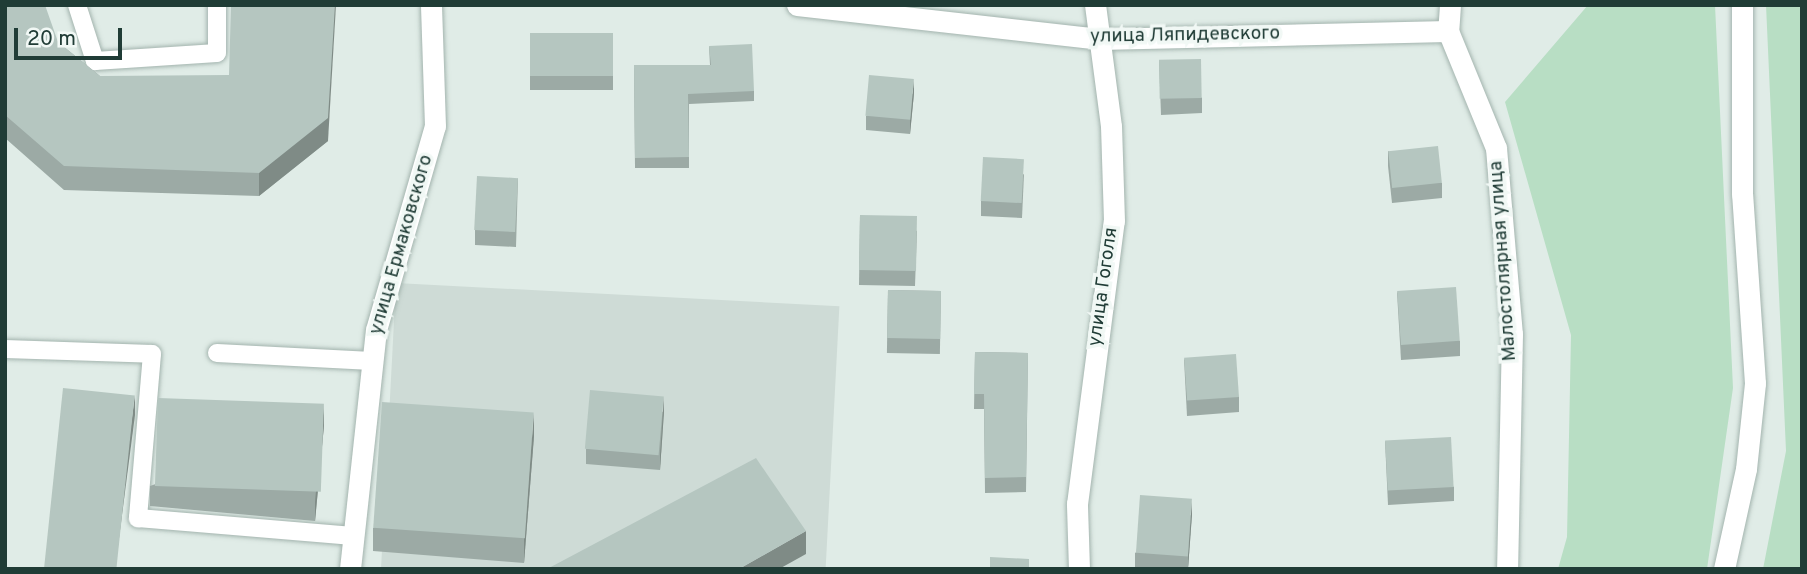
<!DOCTYPE html>
<html>
<head>
<meta charset="utf-8">
<style>
	body { margin:0 }
	#map { position:relative; width:1807px; height:574px; overflow:hidden; background:#e0ece7; font-family:Overpass,sans-serif }
	div>[style] { position:absolute }
	.built>* { inset:0; background:#cedbd6; transform-origin:0 0 }
	.green>* { inset:0; background:#b8dec4 }
	.roads { filter:drop-shadow(0 0 2px #a3b4ae) drop-shadow(0 0 2px #a3b4ae) }
	.lane>* { height:18px; margin:-9px; padding:0 9px; transform-origin:9px; border-radius:9px; background:#fff }
	.street>* { height:21px; margin:-10.5px; padding:0 10.5px; transform-origin:10.5px; border-radius:10.5px; background:#fff }
	.secondary>* { height:21px; margin:-10.5px; padding:0 10.5px; transform-origin:10.5px; border-radius:10.5px; background:#fff }
	.wall>* { inset:0; background:#9caaa5; transform-origin:0 0 }
	.shaded-wall>* { inset:0; background:#7f8b86 }
	.building>* { inset:0; background:#b5c6c0; transform-origin:0 0 }
	span { translate:-50% -50%; white-space:nowrap; text-align:center; line-height:1.15; -webkit-text-stroke:7px #f1f8f5; paint-order:stroke }
	.street-label { font-size:19px; color:#203c36 }
	.frame { position:absolute; inset:0; border:7px solid #203c36; pointer-events:none }
	.scale { position:absolute; left:14px; top:28px; width:108px; height:32px; box-sizing:border-box; border:4px solid #203c36; border-top:0; padding-left:9px; font-size:21px; line-height:24px; white-space:nowrap; color:#203c36; -webkit-text-stroke:5px #f1f8f5; paint-order:stroke }
</style>
</head>
<body>
<div id="map">
	<div class="built">
		<div style="left:396px;top:283px;width:444px;height:287px;rotate:3deg"></div>
	</div>
	<div class="green">
		<div style="clip-path:polygon(1588px 5px,1715px 5px,1733px 388px,1707px 569px,1558px 569px,1567px 537px,1571px 335px,1505px 102px)"></div>
		<div style="clip-path:polygon(1766px 5px,1802px 5px,1802px 569px,1763px 569px,1786px 451px)"></div>
	</div>
	<div class="roads">
		<div class="lane">
			<div style="left:77px;top:5px;width:59px;rotate:72.2deg"></div>
			<div style="left:95px;top:61px;width:122px;rotate:-3.8deg"></div>
			<div style="left:217px;top:53px;width:48px;rotate:-90deg"></div>
			<div style="left:5px;top:349px;width:147px;rotate:1.9deg"></div>
			<div style="left:152px;top:354px;width:165px;rotate:94.9deg"></div>
			<div style="left:138px;top:518px;width:216px;rotate:4.8deg"></div>
			<div style="left:217px;top:353px;width:155px;rotate:3deg"></div>
		</div>
		<div class="street">
			<div style="left:797px;top:5px;width:304px;rotate:6.4deg"></div>
			<div style="left:1099px;top:39px;width:349px;rotate:-1.3deg"></div>
			<div style="left:1450px;top:5px;width:26px;rotate:94deg"></div>
			<div style="left:1448px;top:31px;width:126px;rotate:67.7deg"></div>
			<div style="left:1496px;top:148px;width:187px;rotate:85.1deg"></div>
			<div style="left:1512px;top:334px;width:235px;rotate:91.2deg"></div>
			<div style="left:350px;top:569px;width:240px;rotate:-83.8deg"></div>
			<div style="left:376px;top:330px;width:212px;rotate:-73.9deg"></div>
			<div style="left:435px;top:126px;width:121px;rotate:-91.9deg"></div>
			<div style="left:1079px;top:569px;width:65px;rotate:-91.8deg"></div>
			<div style="left:1077px;top:504px;width:285px;rotate:-82.6deg"></div>
			<div style="left:1114px;top:221px;width:95px;rotate:-91.8deg"></div>
			<div style="left:1111px;top:126px;width:122px;rotate:-97.5deg"></div>
		</div>
		<div class="secondary">
			<div style="left:1724px;top:569px;width:102px;rotate:-77.6deg"></div>
			<div style="left:1746px;top:469px;width:86px;rotate:-84deg"></div>
			<div style="left:1755px;top:383px;width:189px;rotate:-93.9deg"></div>
			<div style="left:1742px;top:194px;width:189px;rotate:-90deg"></div>
		</div>
	</div>
	<div class="wall">
		<div style="clip-path:polygon(5px 5px,58px 42px,100px 76px,328px 141px,259px 196px,64px 190px,5px 138px)"></div>
		<div style="left:613px;top:33px;width:57px;height:83px;rotate:90deg"></div>
		<div style="clip-path:polygon(709px 46px,754px 91px,754px 101px,689px 104px,689px 168px,635px 168px,634px 65px,710px 65px)"></div>
		<div style="clip-path:polygon(1159px 60px,1202px 98px,1202px 113px,1161px 115px)"></div>
		<div style="clip-path:polygon(914px 93px,910px 134px,866px 130px,866px 116px)"></div>
		<div style="clip-path:polygon(1388px 151px,1442px 183px,1442px 198px,1392px 203px,1388px 166px)"></div>
		<div style="clip-path:polygon(1024px 174px,1022px 218px,981px 216px,981px 201px)"></div>
		<div style="clip-path:polygon(518px 178px,516px 247px,475px 245px,475px 230px)"></div>
		<div style="clip-path:polygon(860px 215px,917px 231px,915px 286px,859px 285px)"></div>
		<div style="left:888px;top:290px;width:53px;height:63px;rotate:1deg"></div>
		<div style="clip-path:polygon(1397px 292px,1460px 341px,1460px 356px,1401px 360px)"></div>
		<div style="clip-path:polygon(975px 352px,1028px 353px,1026px 492px,985px 493px,984px 409px,974px 409px)"></div>
		<div style="clip-path:polygon(1184px 359px,1239px 397px,1239px 412px,1187px 416px)"></div>
		<div style="clip-path:polygon(664px 411px,660px 470px,586px 464px,586px 449px)"></div>
		<div style="clip-path:polygon(324px 425px,315px 521px,150px 506px,150px 486px)"></div>
		<div style="clip-path:polygon(534px 436px,524px 563px,373px 551px,373px 528px)"></div>
		<div style="clip-path:polygon(1385px 441px,1454px 487px,1454px 501px,1388px 505px)"></div>
		<div style="clip-path:polygon(1192px 514px,1188px 569px,1135px 568px,1135px 553px)"></div>
	</div>
	<div class="shaded-wall">
		<div style="clip-path:polygon(335px 5px,336px 5px,328px 141px,259px 196px,259px 173px)"></div>
		<div style="clip-path:polygon(914px 79px,914px 93px,910px 134px,910px 120px)"></div>
		<div style="clip-path:polygon(135px 395px,135px 415px,115px 569px,112px 569px)"></div>
		<div style="clip-path:polygon(664px 396px,664px 411px,660px 470px,660px 455px)"></div>
		<div style="clip-path:polygon(324px 405px,324px 425px,315px 521px,315px 502px)"></div>
		<div style="clip-path:polygon(534px 413px,534px 436px,524px 563px,524px 540px)"></div>
		<div style="clip-path:polygon(1192px 499px,1192px 514px,1188px 569px,1188px 557px)"></div>
		<div style="clip-path:polygon(806px 531px,806px 554px,779px 569px,739px 569px)"></div>
	</div>
	<div class="building">
		<div style="clip-path:polygon(5px 5px,45px 5px,58px 42px,100px 76px,229px 75px,231px 5px,335px 5px,328px 118px,259px 173px,64px 166px,5px 115px)"></div>
		<div style="left:613px;top:33px;width:43px;height:83px;rotate:90deg"></div>
		<div style="clip-path:polygon(752px 44px,754px 91px,688px 94px,689px 157px,635px 158px,634px 65px,711px 65px,709px 46px)"></div>
		<div style="left:1201px;top:59px;width:39px;height:42px;rotate:89deg"></div>
		<div style="left:869px;top:75px;width:45px;height:41px;rotate:5deg"></div>
		<div style="left:1438px;top:146px;width:37px;height:50px;rotate:84deg"></div>
		<div style="left:983px;top:157px;width:41px;height:44px;rotate:3deg"></div>
		<div style="left:477px;top:176px;width:41px;height:54px;rotate:3deg"></div>
		<div style="left:860px;top:215px;width:57px;height:55px;rotate:1deg"></div>
		<div style="left:1456px;top:287px;width:54px;height:59px;rotate:86deg"></div>
		<div style="left:888px;top:290px;width:53px;height:48px;rotate:1deg"></div>
		<div style="clip-path:polygon(975px 352px,1028px 353px,1026px 477px,985px 478px,984px 394px,974px 394px)"></div>
		<div style="left:1236px;top:354px;width:43px;height:52px;rotate:86deg"></div>
		<div style="left:63px;top:388px;width:72px;height:182px;rotate:6deg"></div>
		<div style="left:590px;top:390px;width:74px;height:59px;rotate:5deg"></div>
		<div style="left:158px;top:398px;width:166px;height:88px;rotate:2deg"></div>
		<div style="left:382px;top:402px;width:152px;height:126px;rotate:4deg"></div>
		<div style="left:1451px;top:437px;width:50px;height:66px;rotate:87deg"></div>
		<div style="clip-path:polygon(756px 458px,806px 531px,739px 569px,547px 569px)"></div>
		<div style="left:1140px;top:495px;width:52px;height:58px;rotate:4deg"></div>
		<div style="clip-path:polygon(990px 557px,1029px 559px,1029px 569px,990px 569px)"></div>
	</div>
	<div class="street-label">
		<span style="left:1185px;top:36px;rotate:-1deg">улица Ляпидевского</span>
		<span style="left:402px;top:245px;rotate:-74deg">улица Ермаковского</span>
		<span style="left:1504px;top:261px;rotate:-94deg">Малостолярная улица</span>
		<span style="left:1104px;top:287px;rotate:-82deg">улица Гоголя</span>
	</div>
	<div class="frame"></div>
	<div class="scale">20 m</div>
</div>
</body>
</html>
